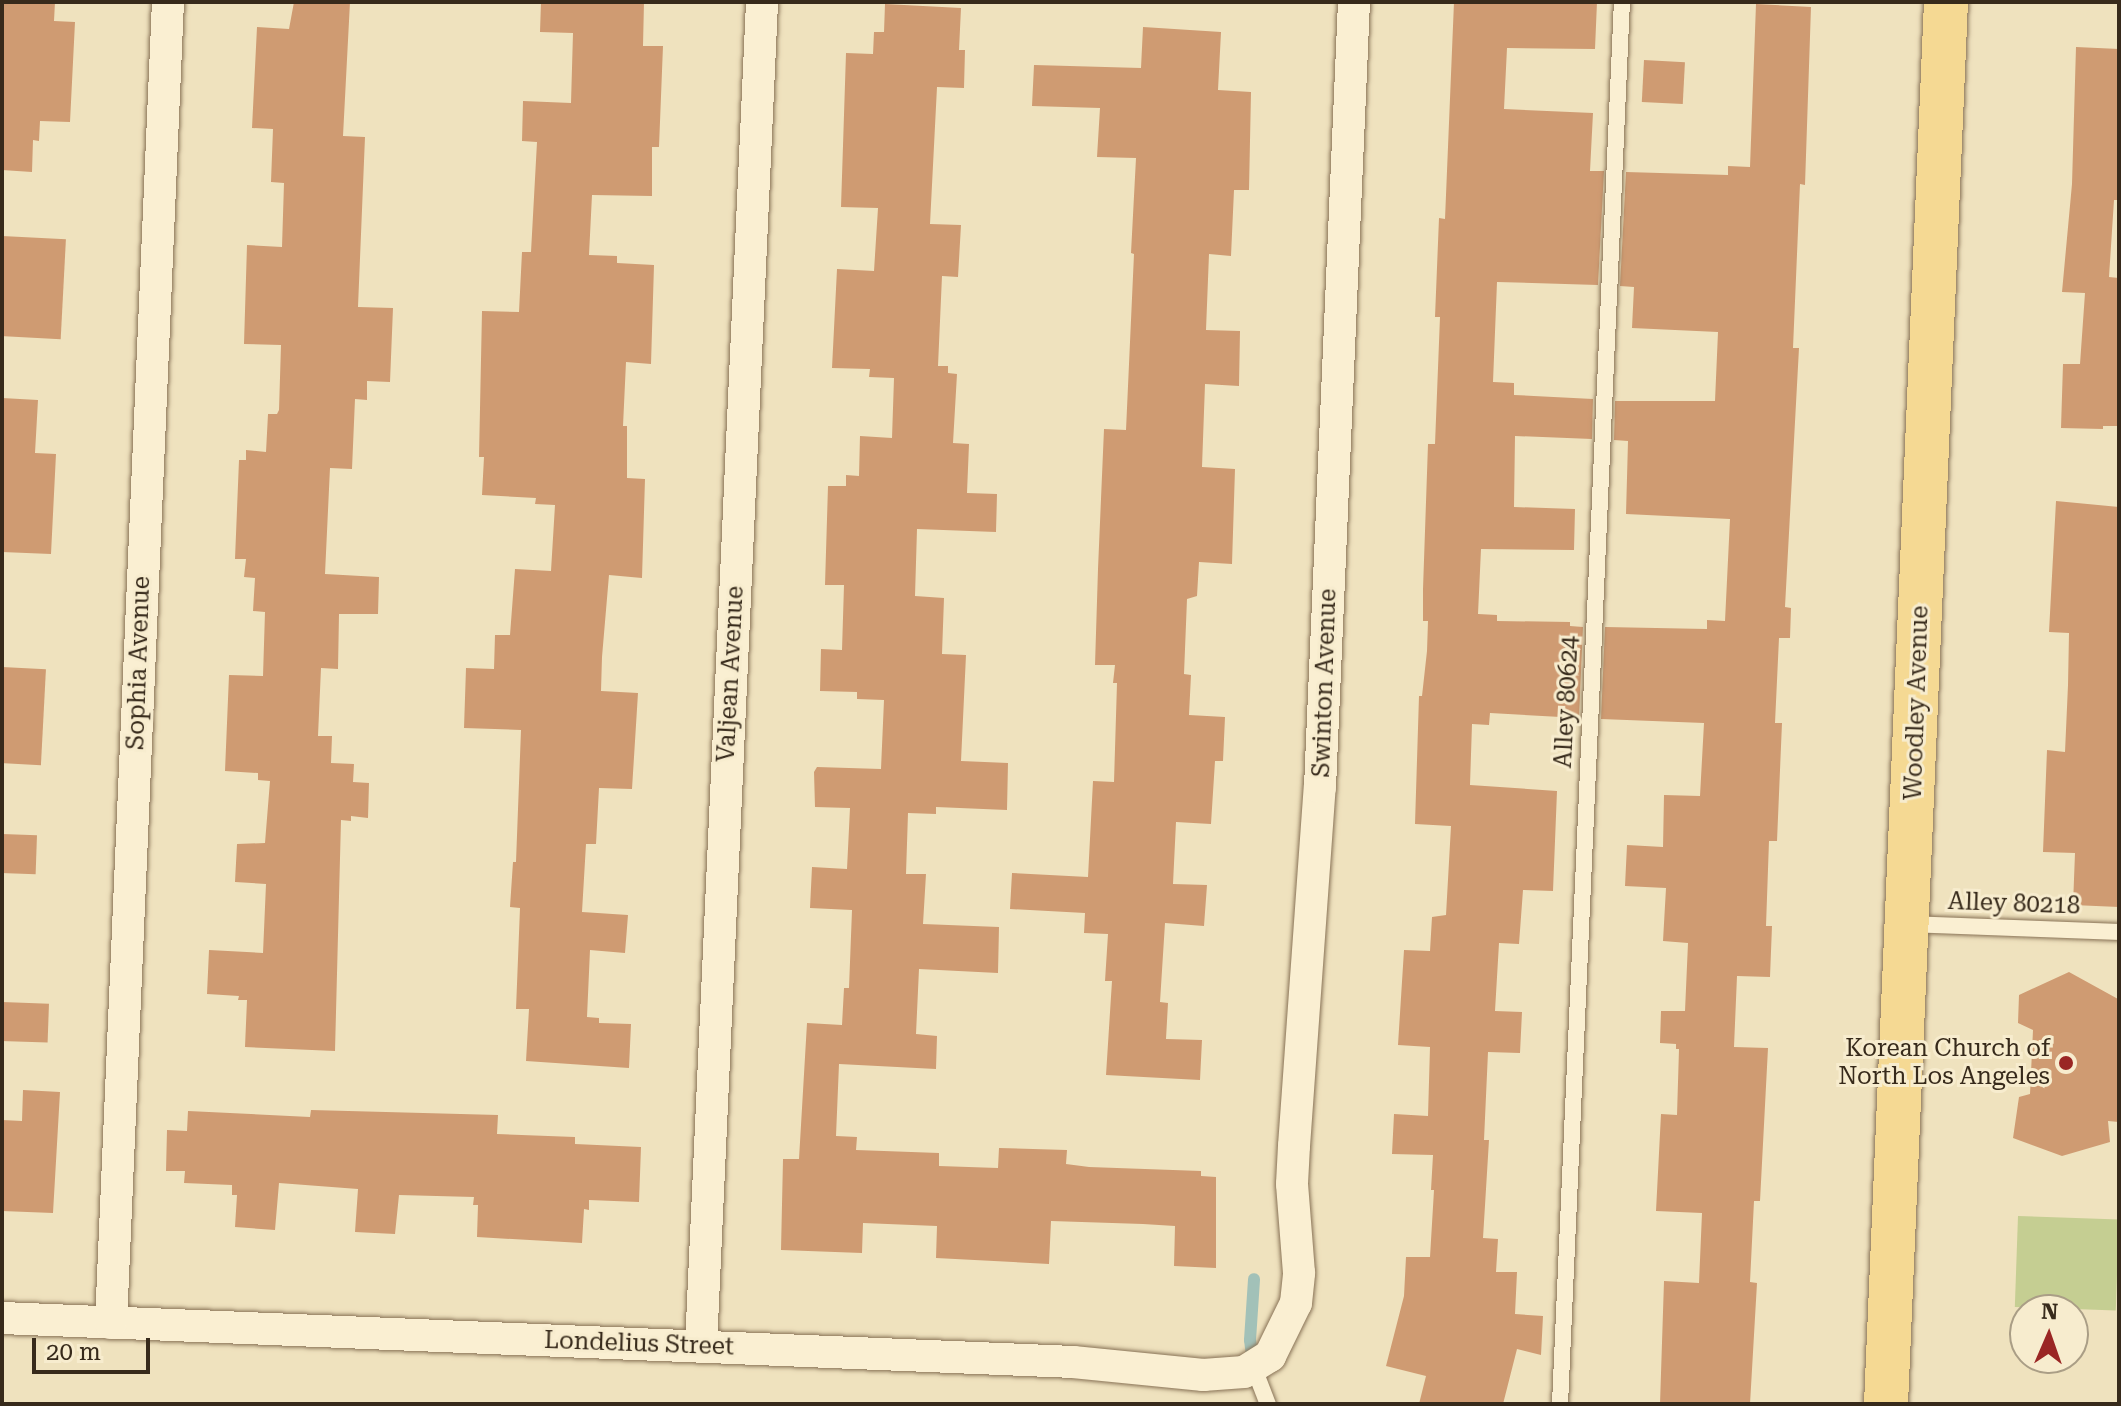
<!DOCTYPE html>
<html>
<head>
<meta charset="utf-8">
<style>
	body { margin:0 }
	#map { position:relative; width:2121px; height:1406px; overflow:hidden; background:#efe2be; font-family:"Roboto Serif",serif }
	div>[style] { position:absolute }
	.green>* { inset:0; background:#c5ce92; transform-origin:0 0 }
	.stream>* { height:12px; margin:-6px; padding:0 6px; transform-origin:6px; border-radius:6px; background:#a2c1b8 }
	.building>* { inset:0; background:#cf9b72; transform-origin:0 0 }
	.roads { filter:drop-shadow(0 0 2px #887256) drop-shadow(0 0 2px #887256) }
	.lane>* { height:16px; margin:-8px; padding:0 8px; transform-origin:8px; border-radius:8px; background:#faefd2 }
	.street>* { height:32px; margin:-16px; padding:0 16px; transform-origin:16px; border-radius:16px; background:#faefd2 }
	.primary>* { height:44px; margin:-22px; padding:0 22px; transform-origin:22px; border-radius:22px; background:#f5d993 }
	.dots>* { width:22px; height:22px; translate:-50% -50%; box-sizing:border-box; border:4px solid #f7ecce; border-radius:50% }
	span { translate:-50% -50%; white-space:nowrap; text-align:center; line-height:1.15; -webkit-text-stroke:6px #f7ecce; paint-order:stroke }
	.street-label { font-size:24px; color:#372a1b }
	.poi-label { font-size:24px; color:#372a1b }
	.right { translate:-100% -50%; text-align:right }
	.frame { position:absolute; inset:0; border:4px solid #372a1b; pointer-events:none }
	.north { position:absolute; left:2009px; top:1294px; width:80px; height:80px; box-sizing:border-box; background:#f7ecce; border:2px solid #aa9e86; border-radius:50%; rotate:2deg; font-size:22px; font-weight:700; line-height:32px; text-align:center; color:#372a1b }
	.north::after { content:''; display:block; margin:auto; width:28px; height:36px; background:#9a2624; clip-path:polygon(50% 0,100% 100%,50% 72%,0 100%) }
	.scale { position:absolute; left:32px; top:1338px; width:118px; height:36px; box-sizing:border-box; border:4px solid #372a1b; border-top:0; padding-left:10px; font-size:24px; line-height:28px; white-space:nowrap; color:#372a1b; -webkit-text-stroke:6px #f7ecce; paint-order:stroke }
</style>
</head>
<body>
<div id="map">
	<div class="green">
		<div style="left:2018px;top:1216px;width:101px;height:91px;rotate:2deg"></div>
	</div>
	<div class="stream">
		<div style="left:1253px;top:1364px;width:24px;rotate:-97deg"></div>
		<div style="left:1250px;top:1340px;width:61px;rotate:-86.2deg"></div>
	</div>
	<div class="building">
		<div style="clip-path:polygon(2px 2px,55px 2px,54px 21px,75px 22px,70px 122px,40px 121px,39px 141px,33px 140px,32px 172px,2px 170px)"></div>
		<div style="clip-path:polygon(294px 2px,350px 2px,343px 136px,365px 137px,358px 307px,393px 308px,390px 382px,367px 381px,367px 400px,355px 399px,352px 469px,330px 468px,325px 574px,379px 577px,378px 614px,339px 614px,338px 669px,321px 668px,318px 736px,332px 736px,331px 763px,354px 764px,353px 782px,369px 783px,368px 818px,351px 816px,351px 821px,341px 820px,335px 1051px,245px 1047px,247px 1000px,238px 1000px,239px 996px,207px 994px,209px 950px,263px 953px,266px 884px,235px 882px,237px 844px,265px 843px,270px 781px,258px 780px,258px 773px,225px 771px,229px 675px,263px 676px,265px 612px,253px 611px,255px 578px,244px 577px,246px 559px,235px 559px,239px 460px,246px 460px,246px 450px,266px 452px,268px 414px,277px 414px,279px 410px,281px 345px,244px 344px,247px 245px,282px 247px,284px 183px,271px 182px,273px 129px,252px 128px,257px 27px,289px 29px)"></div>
		<div style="clip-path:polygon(541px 2px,644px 2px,643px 46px,663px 46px,659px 147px,652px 147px,652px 196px,592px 195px,589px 255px,617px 256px,617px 263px,654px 265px,651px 364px,626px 362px,623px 426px,627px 426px,627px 478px,645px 479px,642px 578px,609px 575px,602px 657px,601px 691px,638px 693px,632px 789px,599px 788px,596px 844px,586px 844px,582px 912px,628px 915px,625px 953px,590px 950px,587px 1017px,599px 1018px,599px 1023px,631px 1024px,629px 1068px,526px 1061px,529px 1009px,516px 1009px,520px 908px,510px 907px,513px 862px,516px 862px,521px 730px,464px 728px,466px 668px,494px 669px,495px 635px,510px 635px,515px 569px,551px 571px,555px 505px,535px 504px,536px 498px,482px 495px,484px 457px,479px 457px,482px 311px,519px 312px,522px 252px,531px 252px,537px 142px,522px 141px,523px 101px,571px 103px,573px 33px,540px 32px)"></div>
		<div style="clip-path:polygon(1454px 2px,1597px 2px,1595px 49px,1507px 48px,1504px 109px,1593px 113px,1590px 171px,1604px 171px,1598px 285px,1497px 282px,1493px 382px,1514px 383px,1514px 395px,1593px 399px,1592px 439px,1515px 436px,1514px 507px,1575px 509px,1574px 550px,1481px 549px,1478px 614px,1497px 615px,1497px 621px,1570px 622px,1570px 626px,1583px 627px,1579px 718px,1490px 713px,1489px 725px,1472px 724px,1470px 785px,1557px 791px,1553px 891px,1523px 890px,1519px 944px,1499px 943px,1495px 1011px,1522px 1012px,1520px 1053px,1488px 1052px,1484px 1140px,1489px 1140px,1483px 1238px,1498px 1239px,1496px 1272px,1517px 1272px,1515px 1314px,1543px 1316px,1541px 1355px,1517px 1349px,1503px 1404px,1419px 1404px,1426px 1376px,1386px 1366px,1404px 1296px,1406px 1257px,1430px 1257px,1434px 1190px,1431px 1190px,1433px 1155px,1392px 1154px,1394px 1114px,1428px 1116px,1430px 1047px,1398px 1045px,1404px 950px,1430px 951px,1432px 917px,1446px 915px,1451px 826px,1415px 824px,1419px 696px,1422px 696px,1427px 651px,1428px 621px,1423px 621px,1423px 589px,1428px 444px,1435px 444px,1440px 317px,1435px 317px,1439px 218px,1445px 219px)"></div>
		<div style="clip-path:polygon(885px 4px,961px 8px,959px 50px,965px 50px,964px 88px,937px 87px,930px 224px,961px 225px,958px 277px,942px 276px,938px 366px,948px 366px,948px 373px,957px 374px,953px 443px,969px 444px,967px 493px,997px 494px,996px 532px,917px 529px,915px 596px,944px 598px,942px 654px,966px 655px,961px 761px,1008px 763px,1007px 810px,936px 807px,936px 814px,908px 813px,906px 874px,926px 874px,923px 924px,999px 927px,998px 973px,919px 969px,916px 1034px,937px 1036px,936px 1069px,839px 1064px,836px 1136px,857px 1137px,856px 1150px,939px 1153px,939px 1166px,998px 1168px,999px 1148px,1067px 1150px,1066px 1164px,1089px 1167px,1201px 1171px,1201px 1176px,1216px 1177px,1216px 1268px,1174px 1266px,1175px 1226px,1143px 1224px,1051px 1221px,1049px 1264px,936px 1258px,937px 1226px,863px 1223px,862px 1253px,781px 1250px,783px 1159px,799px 1159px,807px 1023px,842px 1025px,844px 988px,849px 988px,852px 910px,810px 908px,812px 867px,847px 869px,850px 808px,815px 807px,814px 772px,817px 767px,881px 769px,884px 700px,857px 699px,857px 692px,820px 691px,821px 649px,842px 650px,844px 585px,825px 585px,828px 486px,846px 486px,846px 475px,859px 476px,860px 436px,892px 438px,894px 378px,869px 377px,870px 369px,832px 368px,837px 269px,874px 271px,878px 208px,841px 207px,846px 53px,873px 54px,874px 32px,884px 32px)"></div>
		<div style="clip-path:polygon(1756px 4px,1811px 7px,1805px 185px,1800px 184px,1793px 348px,1799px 348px,1785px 607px,1791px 608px,1790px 638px,1779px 638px,1775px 723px,1782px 723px,1777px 841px,1769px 841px,1766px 926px,1772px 926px,1770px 977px,1737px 976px,1734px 1047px,1768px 1048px,1760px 1201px,1754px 1201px,1750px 1282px,1757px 1283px,1750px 1404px,1660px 1404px,1664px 1281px,1699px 1283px,1702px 1213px,1656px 1211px,1661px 1114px,1677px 1115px,1679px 1049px,1676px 1049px,1676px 1044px,1660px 1043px,1661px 1011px,1685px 1011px,1688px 943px,1663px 941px,1666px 888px,1625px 886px,1627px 845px,1663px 847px,1664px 795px,1700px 796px,1704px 723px,1601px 719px,1605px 627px,1707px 629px,1707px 620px,1725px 621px,1730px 519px,1626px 514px,1628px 441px,1614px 440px,1615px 401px,1715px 401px,1718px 332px,1632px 328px,1634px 287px,1620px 286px,1626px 172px,1728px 175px,1728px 166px,1750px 167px)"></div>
		<div style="clip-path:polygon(1143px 27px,1221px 32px,1218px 90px,1251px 92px,1249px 190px,1234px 190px,1231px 256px,1209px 254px,1206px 330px,1240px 331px,1239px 386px,1205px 384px,1202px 467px,1235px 469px,1232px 564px,1199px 562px,1197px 596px,1187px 599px,1184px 674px,1191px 675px,1189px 715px,1225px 717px,1223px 761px,1215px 761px,1211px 824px,1176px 822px,1173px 884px,1207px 885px,1204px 926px,1165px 923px,1160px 1002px,1168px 1003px,1166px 1039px,1202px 1040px,1200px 1080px,1106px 1075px,1112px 981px,1105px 981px,1108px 934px,1084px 933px,1085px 913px,1010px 909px,1012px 873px,1088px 877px,1093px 781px,1114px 782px,1117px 683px,1113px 683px,1115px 665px,1095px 665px,1098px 569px,1104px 429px,1126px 430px,1134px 254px,1131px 253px,1136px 158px,1097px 157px,1100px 108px,1032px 106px,1034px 65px,1141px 68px)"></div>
		<div style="clip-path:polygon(2076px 47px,2119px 49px,2119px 200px,2114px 200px,2109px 277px,2119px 278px,2119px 426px,2103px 426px,2103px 429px,2061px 428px,2063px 364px,2080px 364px,2085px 293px,2062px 292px,2072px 184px)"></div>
		<div style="left:1644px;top:60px;width:41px;height:42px;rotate:3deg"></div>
		<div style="left:2px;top:236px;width:64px;height:100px;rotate:3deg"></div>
		<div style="clip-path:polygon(2px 398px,38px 400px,35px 453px,56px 454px,51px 554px,2px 552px)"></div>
		<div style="clip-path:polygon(2056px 501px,2119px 507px,2119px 907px,2073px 905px,2075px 853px,2043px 852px,2047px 750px,2065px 752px,2068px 685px,2069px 633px,2049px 632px)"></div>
		<div style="left:2px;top:667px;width:44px;height:96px;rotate:3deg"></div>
		<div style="left:2px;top:834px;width:35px;height:39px;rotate:2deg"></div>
		<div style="clip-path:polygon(2069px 972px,2118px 999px,2119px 1122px,2108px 1121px,2110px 1142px,2062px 1156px,2013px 1138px,2019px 1097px,2030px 1094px,2033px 1030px,2018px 1023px,2019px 995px)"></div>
		<div style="left:2px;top:1002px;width:47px;height:39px;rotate:2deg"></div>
		<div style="clip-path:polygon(23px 1090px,60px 1092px,53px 1213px,2px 1211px,2px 1120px,22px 1121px)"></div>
		<div style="clip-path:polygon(311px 1110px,498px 1115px,497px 1134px,575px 1137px,575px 1144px,641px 1147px,639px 1202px,589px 1200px,589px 1210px,584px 1209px,582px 1243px,477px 1237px,478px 1205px,473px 1205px,474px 1197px,399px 1195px,395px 1234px,355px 1232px,358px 1189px,279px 1183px,275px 1230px,235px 1227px,237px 1195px,232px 1195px,232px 1185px,184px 1183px,185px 1171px,166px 1171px,167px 1130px,187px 1131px,188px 1111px,310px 1117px)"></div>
	</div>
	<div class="roads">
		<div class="lane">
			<div style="left:1909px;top:924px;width:210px;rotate:2.2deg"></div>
			<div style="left:1254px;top:1368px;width:39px;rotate:69deg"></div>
			<div style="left:1560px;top:1404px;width:1403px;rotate:-87.47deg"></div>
		</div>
		<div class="street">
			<div style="left:2px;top:1318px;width:1072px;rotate:2.35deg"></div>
			<div style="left:1073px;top:1362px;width:131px;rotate:5.7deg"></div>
			<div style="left:1203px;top:1375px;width:41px;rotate:-4.2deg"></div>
			<div style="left:1244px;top:1372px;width:31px;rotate:-32deg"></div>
			<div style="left:1270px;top:1356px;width:59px;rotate:-63.9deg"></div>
			<div style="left:1296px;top:1303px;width:30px;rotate:-84deg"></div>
			<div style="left:1299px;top:1273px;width:89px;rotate:-94.5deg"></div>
			<div style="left:1292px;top:1184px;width:38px;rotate:-87deg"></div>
			<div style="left:1294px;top:1146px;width:360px;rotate:-85.9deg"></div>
			<div style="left:1320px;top:787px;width:786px;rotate:-87.52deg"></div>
			<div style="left:111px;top:1323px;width:1322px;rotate:-87.53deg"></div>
			<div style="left:701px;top:1346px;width:1345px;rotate:-87.4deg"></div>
		</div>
		<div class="primary">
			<div style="left:1886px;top:1404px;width:1403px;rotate:-87.55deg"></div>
		</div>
	</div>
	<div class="dots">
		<div style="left:2066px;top:1063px;background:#9a2624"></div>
	</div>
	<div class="street-label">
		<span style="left:139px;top:663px;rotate:-88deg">Sophia Avenue</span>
		<span style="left:731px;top:674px;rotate:-87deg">Valjean Avenue</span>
		<span style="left:1325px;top:683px;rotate:-88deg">Swinton Avenue</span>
		<span style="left:1567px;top:702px;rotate:-87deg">Alley 80624</span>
		<span style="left:1917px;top:703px;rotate:-88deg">Woodley Avenue</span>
		<span style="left:2014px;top:904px;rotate:2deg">Alley 80218</span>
		<span style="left:639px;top:1344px;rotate:2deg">Londelius Street</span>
	</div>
	<div class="poi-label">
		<span class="right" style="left:2050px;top:1063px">Korean Church of<br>North Los Angeles</span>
	</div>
	<div class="frame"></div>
	<div class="north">N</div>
	<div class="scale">20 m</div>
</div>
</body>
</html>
